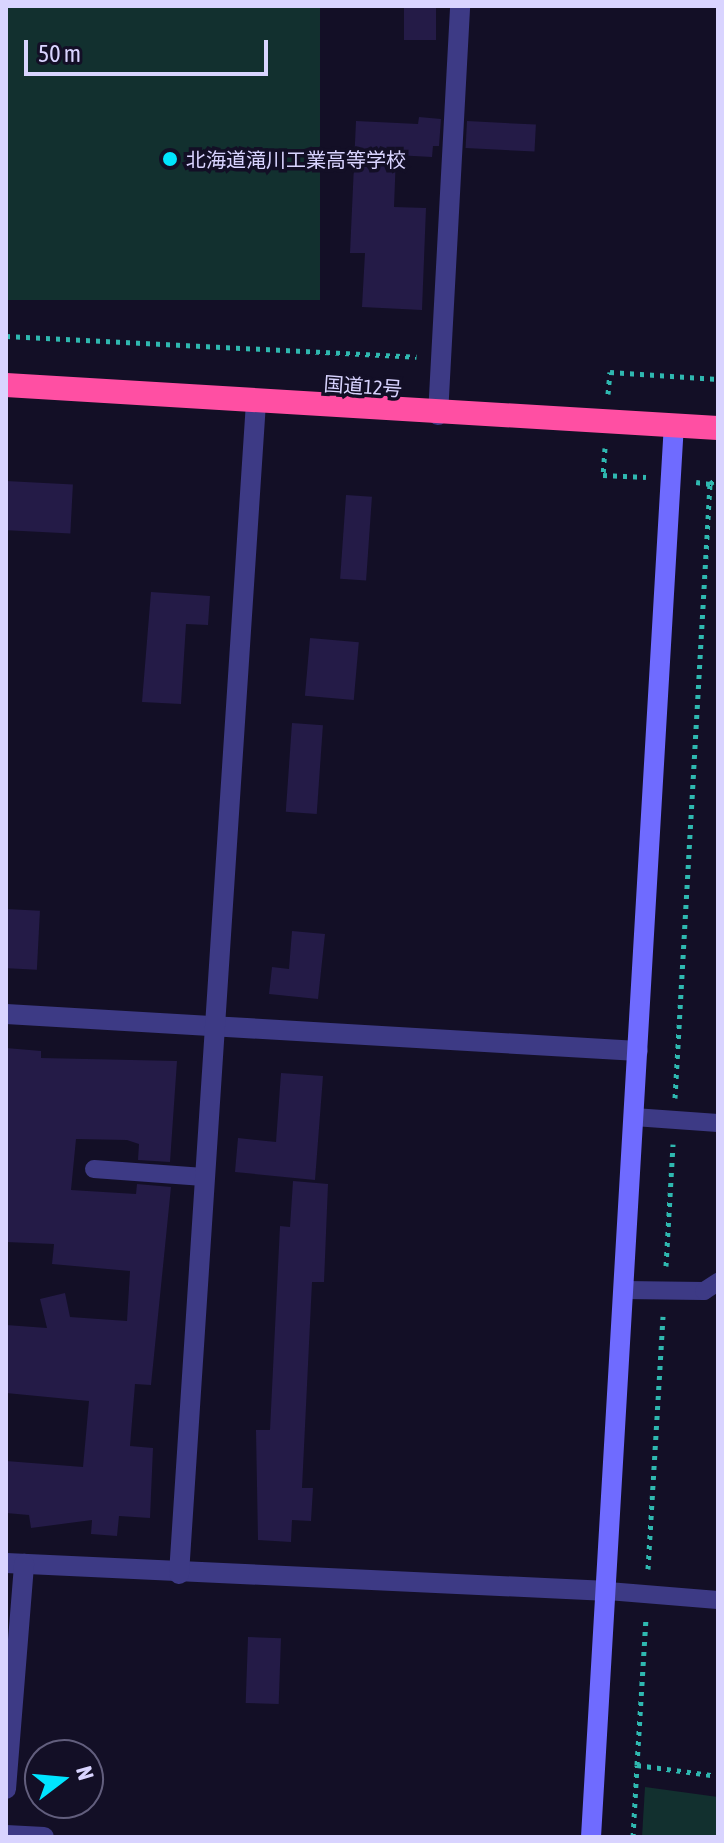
<!DOCTYPE html>
<html>
<head>
<meta charset="utf-8">
<style>
	body { margin:0 }
	#map { position:relative; width:724px; height:1843px; overflow:hidden; background:#130f26; font-family:"Asap Condensed","Noto Sans JP",sans-serif }
	div>[style] { position:absolute }
	.green>* { inset:0; background:#12302f; transform-origin:0 0 }
	.building>* { inset:0; background:#241b47; transform-origin:0 0 }
	.path>* { height:5px; margin-top:-2.5px; transform-origin:0; background:repeating-linear-gradient(90deg,#2fb8b0 0 4px,transparent 0 10px) }
	.lane>* { height:18px; margin:-9px; padding:0 9px; transform-origin:9px; border-radius:9px; background:#3d3a85 }
	.street>* { height:20px; margin:-10px; padding:0 10px; transform-origin:10px; border-radius:10px; background:#3d3a85 }
	.secondary>* { height:20px; margin:-10px; padding:0 10px; transform-origin:10px; border-radius:10px; background:#6f6bff }
	.highway>* { height:24px; margin:-12px; padding:0 12px; transform-origin:12px; border-radius:12px; background:#ff4fa3 }
	.dots>* { width:22px; height:22px; translate:-50% -50%; box-sizing:border-box; border:4px solid #130f26; border-radius:50% }
	span { translate:-50% -50%; white-space:nowrap; text-align:center; line-height:1.15; -webkit-text-stroke:7px #130f26; paint-order:stroke }
	.poi-label { font-size:20px; color:#d9d4ff }
	.left { translate:0 -50%; text-align:left }
	.street-label { font-size:20px; color:#d9d4ff }
	.frame { position:absolute; inset:0; border:8px solid #d9d4ff; pointer-events:none }
	.north { position:absolute; left:24px; top:1739px; width:80px; height:80px; box-sizing:border-box; background:#130f26; border:2px solid #625e7d; border-radius:50%; rotate:74deg; font-size:22px; font-weight:700; line-height:32px; text-align:center; color:#d9d4ff }
	.north::after { content:''; display:block; margin:auto; width:28px; height:36px; background:#00e5ff; clip-path:polygon(50% 0,100% 100%,50% 72%,0 100%) }
	.scale { position:absolute; left:24px; top:40px; width:244px; height:36px; box-sizing:border-box; border:4px solid #d9d4ff; border-top:0; padding-left:10px; font-size:24px; line-height:28px; white-space:nowrap; color:#d9d4ff; -webkit-text-stroke:6px #130f26; paint-order:stroke }
</style>
</head>
<body>
<div id="map">
	<div class="green">
		<div style="left:6px;top:6px;width:314px;height:294px"></div>
		<div style="clip-path:polygon(645px 1787px,718px 1797px,718px 1837px,642px 1837px)"></div>
	</div>
	<div class="building">
		<div style="left:404px;top:6px;width:32px;height:34px"></div>
		<div style="clip-path:polygon(419px 117px,441px 119px,439px 146px,433px 146px,432px 157px,396px 155px,394px 207px,426px 208px,422px 310px,362px 307px,365px 253px,350px 253px,356px 121px,418px 124px)"></div>
		<div style="left:467px;top:121px;width:69px;height:27px;rotate:3deg"></div>
		<div style="left:6px;top:481px;width:67px;height:49px;rotate:3deg"></div>
		<div style="left:346px;top:495px;width:26px;height:84px;rotate:4deg"></div>
		<div style="clip-path:polygon(151px 592px,210px 596px,208px 625px,186px 624px,181px 704px,142px 702px)"></div>
		<div style="left:310px;top:638px;width:49px;height:58px;rotate:5deg"></div>
		<div style="left:292px;top:723px;width:31px;height:89px;rotate:4deg"></div>
		<div style="left:6px;top:909px;width:34px;height:59px;rotate:3deg"></div>
		<div style="clip-path:polygon(292px 931px,325px 934px,318px 999px,269px 994px,272px 967px,289px 969px)"></div>
		<div style="clip-path:polygon(6px 1048px,41px 1051px,41px 1058px,177px 1061px,170px 1162px,138px 1160px,139px 1144px,127px 1140px,76px 1139px,71px 1190px,136px 1194px,137px 1184px,171px 1187px,151px 1385px,135px 1384px,130px 1446px,153px 1448px,150px 1518px,119px 1516px,117px 1536px,91px 1534px,92px 1520px,31px 1528px,29px 1515px,6px 1513px,6px 1461px,83px 1467px,89px 1401px,6px 1393px,6px 1325px,47px 1328px,40px 1299px,65px 1293px,70px 1317px,127px 1321px,130px 1271px,52px 1264px,54px 1244px,6px 1242px)"></div>
		<div style="clip-path:polygon(281px 1073px,323px 1076px,315px 1180px,235px 1172px,238px 1138px,276px 1142px)"></div>
		<div style="clip-path:polygon(293px 1181px,328px 1184px,324px 1282px,312px 1282px,302px 1488px,313px 1488px,311px 1521px,292px 1520px,291px 1542px,258px 1540px,256px 1430px,270px 1430px,280px 1226px,290px 1227px)"></div>
		<div style="left:248px;top:1637px;width:33px;height:66px;rotate:2deg"></div>
	</div>
	<div class="path">
		<div style="left:6px;top:336px;width:411px;rotate:2.9deg"></div>
		<div style="left:608px;top:394px;width:22px;rotate:-85deg"></div>
		<div style="left:610px;top:372px;width:108px;rotate:3.7deg"></div>
		<div style="left:605px;top:448px;width:27px;rotate:94deg"></div>
		<div style="left:603px;top:475px;width:43px;rotate:2.7deg"></div>
		<div style="left:710px;top:484px;width:11px;rotate:-41deg"></div>
		<div style="left:675px;top:1098px;width:615px;rotate:-86.74deg"></div>
		<div style="left:710px;top:484px;width:14px;rotate:-172deg"></div>
		<div style="left:666px;top:1266px;width:122px;rotate:-86.7deg"></div>
		<div style="left:648px;top:1569px;width:253px;rotate:-86.6deg"></div>
		<div style="left:637px;top:1765px;width:146px;rotate:-86.5deg"></div>
		<div style="left:633px;top:1837px;width:72px;rotate:-86.8deg"></div>
		<div style="left:637px;top:1765px;width:82px;rotate:7.7deg"></div>
	</div>
	<div class="lane">
		<div style="left:634px;top:1117px;width:84px;rotate:4.1deg"></div>
		<div style="left:94px;top:1169px;width:110px;rotate:4.2deg"></div>
		<div style="left:624px;top:1290px;width:80px;rotate:0.7deg"></div>
		<div style="left:704px;top:1291px;width:17px;rotate:-33deg"></div>
		<div style="left:608px;top:1591px;width:110px;rotate:4.7deg"></div>
	</div>
	<div class="street">
		<div style="left:438px;top:415px;width:410px;rotate:-86.9deg"></div>
		<div style="left:6px;top:1014px;width:633px;rotate:3.35deg"></div>
		<div style="left:6px;top:1563px;width:603px;rotate:2.66deg"></div>
		<div style="left:179px;top:1574px;width:1174px;rotate:-86.24deg"></div>
		<div style="left:6px;top:1789px;width:226px;rotate:-85.4deg"></div>
		<div style="left:6px;top:1835px;width:38px;rotate:3deg"></div>
	</div>
	<div class="secondary">
		<div style="left:591px;top:1837px;width:1414px;rotate:-86.64deg"></div>
	</div>
	<div class="highway">
		<div style="left:6px;top:385px;width:713px;rotate:3.46deg"></div>
	</div>
	<div class="dots">
		<div style="left:170px;top:159px;background:#00e5ff"></div>
	</div>
	<div class="poi-label">
		<span class="left" style="left:186px;top:159px">北海道滝川工業高等学校</span>
	</div>
	<div class="street-label">
		<span style="left:363px;top:386px;rotate:4deg">国道12号</span>
	</div>
	<div class="frame"></div>
	<div class="north">N</div>
	<div class="scale">50 m</div>
</div>
</body>
</html>
